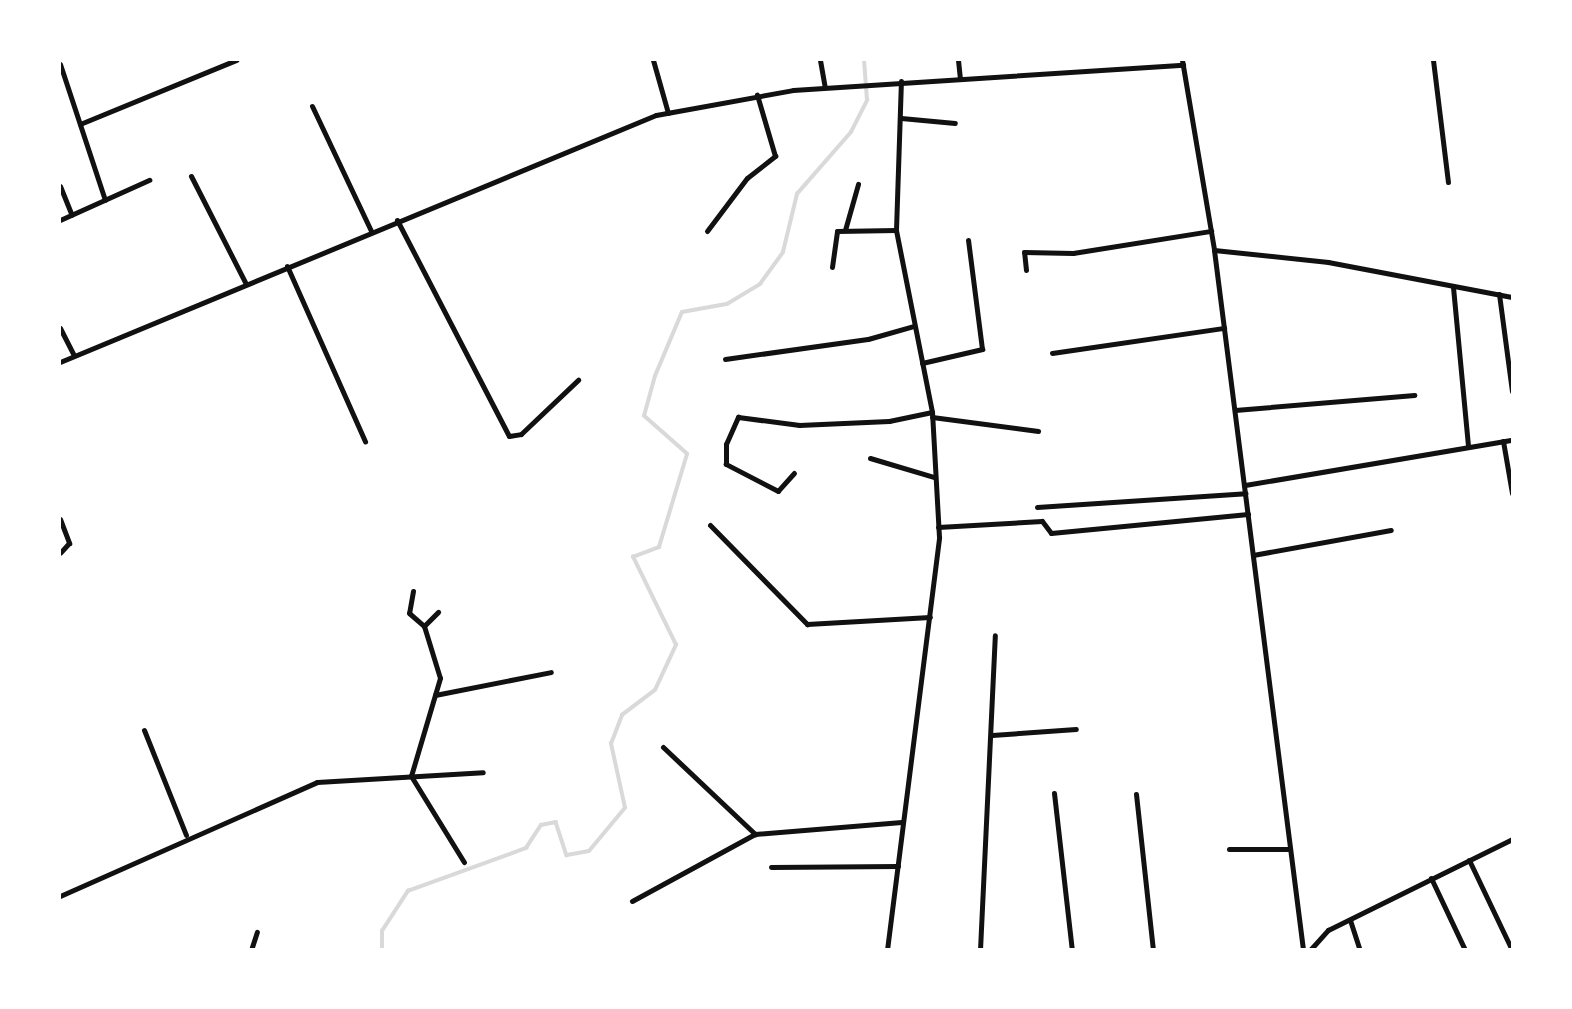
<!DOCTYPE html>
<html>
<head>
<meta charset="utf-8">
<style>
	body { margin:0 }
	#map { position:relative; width:1572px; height:1009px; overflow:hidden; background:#fff; font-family:"Asap Condensed",sans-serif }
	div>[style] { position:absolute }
	.stream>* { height:3.5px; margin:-1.75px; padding:0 1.75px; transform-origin:1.75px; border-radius:1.75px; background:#d9d9d9 }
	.minor>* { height:5px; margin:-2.5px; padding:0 2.5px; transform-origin:2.5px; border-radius:2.5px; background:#111 }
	span { translate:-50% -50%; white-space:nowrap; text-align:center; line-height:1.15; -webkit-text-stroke:7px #fff; paint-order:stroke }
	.frame { position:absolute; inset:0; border:61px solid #fff; pointer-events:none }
</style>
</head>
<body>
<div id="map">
	<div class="stream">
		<div style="left:382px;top:950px;width:19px;rotate:-90deg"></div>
		<div style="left:382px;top:931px;width:48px;rotate:-57deg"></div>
		<div style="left:408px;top:891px;width:126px;rotate:-20deg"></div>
		<div style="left:526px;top:848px;width:27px;rotate:-57deg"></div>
		<div style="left:541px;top:825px;width:15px;rotate:-11deg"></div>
		<div style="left:556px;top:822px;width:35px;rotate:72deg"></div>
		<div style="left:567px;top:855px;width:22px;rotate:-10deg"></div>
		<div style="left:589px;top:851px;width:56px;rotate:-50.1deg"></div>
		<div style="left:625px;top:808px;width:66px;rotate:-102.3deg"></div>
		<div style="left:611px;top:744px;width:31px;rotate:-69deg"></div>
		<div style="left:622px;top:715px;width:41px;rotate:-37.1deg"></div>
		<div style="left:655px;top:690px;width:50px;rotate:-65deg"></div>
		<div style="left:676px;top:645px;width:98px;rotate:-116deg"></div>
		<div style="left:633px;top:557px;width:28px;rotate:-21deg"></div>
		<div style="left:659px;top:547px;width:97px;rotate:-73.2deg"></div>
		<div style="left:687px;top:454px;width:57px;rotate:-138.5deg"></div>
		<div style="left:644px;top:416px;width:41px;rotate:-74.6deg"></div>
		<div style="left:655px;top:376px;width:69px;rotate:-67.1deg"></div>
		<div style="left:682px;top:312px;width:46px;rotate:-10.1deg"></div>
		<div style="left:727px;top:304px;width:39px;rotate:-31deg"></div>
		<div style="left:760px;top:284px;width:39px;rotate:-54deg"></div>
		<div style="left:783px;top:252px;width:60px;rotate:-76.4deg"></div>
		<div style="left:797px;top:194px;width:82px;rotate:-48.9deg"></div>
		<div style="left:851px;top:132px;width:36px;rotate:-63deg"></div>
		<div style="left:867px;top:100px;width:40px;rotate:-94.3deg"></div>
	</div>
	<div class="minor">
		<div style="left:653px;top:60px;width:55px;rotate:74.2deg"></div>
		<div style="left:820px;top:60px;width:27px;rotate:80deg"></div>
		<div style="left:958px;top:60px;width:19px;rotate:84deg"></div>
		<div style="left:1182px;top:60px;width:193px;rotate:80.4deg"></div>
		<div style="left:1214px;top:250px;width:706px;rotate:82.75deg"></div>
		<div style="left:1433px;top:60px;width:123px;rotate:83deg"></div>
		<div style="left:60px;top:64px;width:143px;rotate:71.7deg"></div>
		<div style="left:312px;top:106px;width:138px;rotate:64.7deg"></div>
		<div style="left:901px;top:118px;width:54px;rotate:5.3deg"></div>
		<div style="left:80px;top:124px;width:169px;rotate:-22.3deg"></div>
		<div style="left:191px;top:176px;width:121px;rotate:63deg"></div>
		<div style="left:60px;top:186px;width:31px;rotate:68deg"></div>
		<div style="left:60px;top:220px;width:98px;rotate:-24.2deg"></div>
		<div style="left:397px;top:220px;width:243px;rotate:62.6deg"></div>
		<div style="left:509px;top:436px;width:12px;rotate:-9deg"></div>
		<div style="left:521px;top:434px;width:79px;rotate:-43.5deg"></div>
		<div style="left:845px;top:230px;width:48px;rotate:-74.2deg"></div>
		<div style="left:707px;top:231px;width:66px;rotate:-53deg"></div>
		<div style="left:747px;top:178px;width:36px;rotate:-38deg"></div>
		<div style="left:775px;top:156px;width:64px;rotate:-106.4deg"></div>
		<div style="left:1214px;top:250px;width:115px;rotate:6deg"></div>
		<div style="left:1328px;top:262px;width:187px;rotate:10.8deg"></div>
		<div style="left:287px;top:266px;width:192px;rotate:66deg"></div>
		<div style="left:832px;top:267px;width:36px;rotate:-82deg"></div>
		<div style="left:837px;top:231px;width:59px;rotate:-1deg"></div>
		<div style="left:1026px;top:270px;width:18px;rotate:-96deg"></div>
		<div style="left:1024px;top:252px;width:49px;rotate:1.2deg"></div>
		<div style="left:1073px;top:253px;width:140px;rotate:-9.1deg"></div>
		<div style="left:1453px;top:287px;width:160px;rotate:84.6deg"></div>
		<div style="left:1499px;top:294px;width:98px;rotate:82.4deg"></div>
		<div style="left:60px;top:328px;width:31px;rotate:63deg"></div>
		<div style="left:1052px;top:353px;width:174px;rotate:-8.3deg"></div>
		<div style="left:725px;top:359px;width:144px;rotate:-8deg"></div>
		<div style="left:868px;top:339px;width:48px;rotate:-15.8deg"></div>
		<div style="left:60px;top:362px;width:645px;rotate:-22.51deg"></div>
		<div style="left:656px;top:115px;width:139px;rotate:-10.3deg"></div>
		<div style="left:793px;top:90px;width:391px;rotate:-3.7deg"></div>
		<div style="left:922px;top:363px;width:62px;rotate:-13.1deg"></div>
		<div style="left:982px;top:349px;width:110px;rotate:-97.3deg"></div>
		<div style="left:1235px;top:410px;width:180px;rotate:-4.8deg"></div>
		<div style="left:932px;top:417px;width:107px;rotate:7.5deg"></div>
		<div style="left:1503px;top:441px;width:53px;rotate:80.2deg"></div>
		<div style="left:870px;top:458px;width:67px;rotate:16.5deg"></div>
		<div style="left:794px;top:473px;width:24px;rotate:132deg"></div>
		<div style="left:778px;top:491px;width:59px;rotate:-152.6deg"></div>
		<div style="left:726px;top:464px;width:20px;rotate:-90deg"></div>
		<div style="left:726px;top:444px;width:30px;rotate:-66deg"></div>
		<div style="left:738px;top:417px;width:62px;rotate:7.5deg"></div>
		<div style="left:799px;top:425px;width:90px;rotate:-2.5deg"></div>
		<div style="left:889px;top:421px;width:44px;rotate:-11.8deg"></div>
		<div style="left:1245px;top:485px;width:271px;rotate:-9.6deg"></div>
		<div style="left:1037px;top:507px;width:209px;rotate:-3.8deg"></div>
		<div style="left:60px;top:519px;width:26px;rotate:69deg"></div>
		<div style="left:69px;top:543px;width:13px;rotate:132deg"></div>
		<div style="left:710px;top:525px;width:139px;rotate:45.6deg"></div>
		<div style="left:807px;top:624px;width:123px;rotate:-3.3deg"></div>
		<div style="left:938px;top:527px;width:104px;rotate:-3.3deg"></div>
		<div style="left:1042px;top:521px;width:15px;rotate:53deg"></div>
		<div style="left:1051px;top:533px;width:198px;rotate:-5.5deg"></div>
		<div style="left:1253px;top:555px;width:140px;rotate:-10.3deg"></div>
		<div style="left:413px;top:591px;width:22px;rotate:100deg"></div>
		<div style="left:409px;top:613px;width:20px;rotate:41deg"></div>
		<div style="left:424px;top:626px;width:54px;rotate:72.9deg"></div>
		<div style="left:440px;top:678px;width:102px;rotate:106.5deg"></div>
		<div style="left:411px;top:776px;width:101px;rotate:58.4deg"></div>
		<div style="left:424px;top:626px;width:20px;rotate:-45deg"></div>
		<div style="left:435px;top:695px;width:118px;rotate:-11.2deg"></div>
		<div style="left:144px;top:730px;width:113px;rotate:68.2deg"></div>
		<div style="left:992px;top:735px;width:84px;rotate:-4.1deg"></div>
		<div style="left:663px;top:747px;width:127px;rotate:43.4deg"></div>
		<div style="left:1054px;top:793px;width:158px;rotate:83.5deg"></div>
		<div style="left:1136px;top:794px;width:157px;rotate:83.8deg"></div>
		<div style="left:1229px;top:849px;width:61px"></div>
		<div style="left:1469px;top:860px;width:100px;rotate:64.5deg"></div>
		<div style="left:771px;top:867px;width:127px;rotate:-0.5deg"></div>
		<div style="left:1431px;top:878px;width:80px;rotate:64.7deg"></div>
		<div style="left:60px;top:896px;width:281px;rotate:-23.9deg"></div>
		<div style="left:317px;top:782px;width:166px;rotate:-3.4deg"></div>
		<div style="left:632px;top:901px;width:140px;rotate:-28.6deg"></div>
		<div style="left:755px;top:834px;width:147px;rotate:-4.7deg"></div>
		<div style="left:1350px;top:920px;width:32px;rotate:72deg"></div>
		<div style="left:251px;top:950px;width:19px;rotate:-72deg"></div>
		<div style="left:887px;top:950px;width:416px;rotate:-82.8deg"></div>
		<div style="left:939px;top:537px;width:125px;rotate:-93.2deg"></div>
		<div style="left:932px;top:412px;width:186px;rotate:-101.2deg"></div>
		<div style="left:896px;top:230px;width:149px;rotate:-88.1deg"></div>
		<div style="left:980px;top:950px;width:315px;rotate:-87.3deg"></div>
		<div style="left:1310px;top:950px;width:27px;rotate:-48deg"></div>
		<div style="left:1328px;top:930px;width:205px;rotate:-26.3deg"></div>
	</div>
	<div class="frame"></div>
</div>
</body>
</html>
